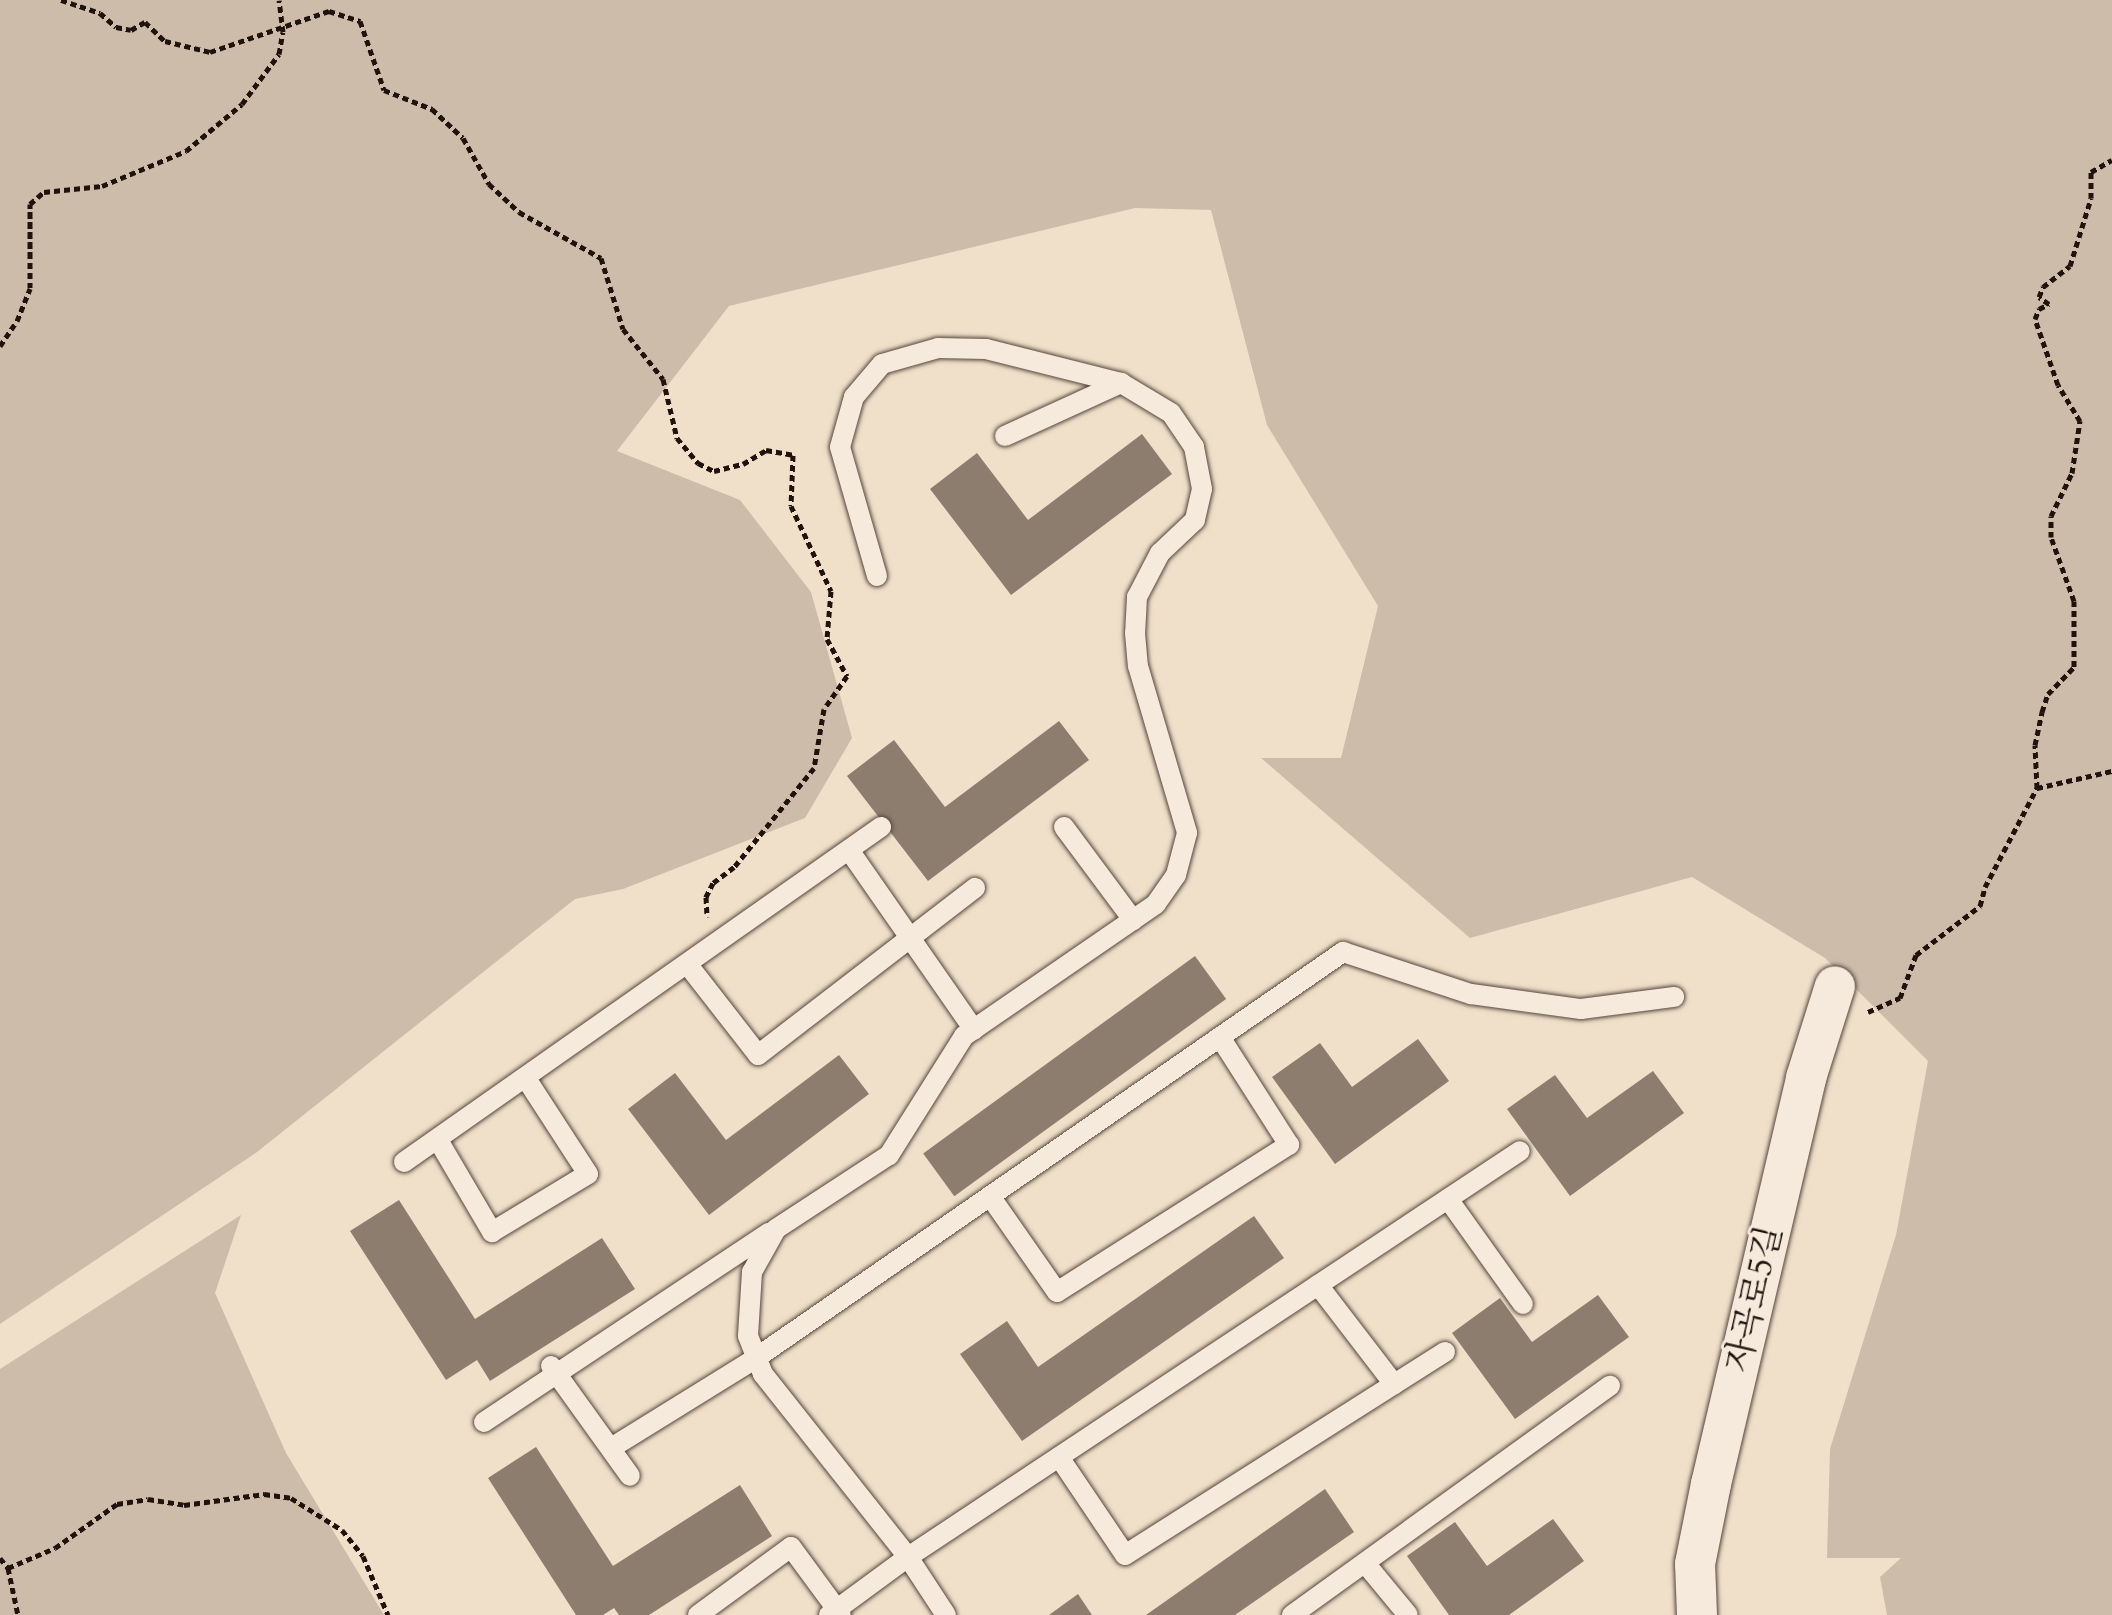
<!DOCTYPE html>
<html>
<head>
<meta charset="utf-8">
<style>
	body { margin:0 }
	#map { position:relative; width:2112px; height:1615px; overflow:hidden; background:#f0dfc9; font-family:Cardo,"Noto Serif KR",serif }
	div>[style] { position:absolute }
	.green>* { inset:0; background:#cdbca9 }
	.building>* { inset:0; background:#8c7d6f; transform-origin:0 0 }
	.path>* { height:5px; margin-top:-2.5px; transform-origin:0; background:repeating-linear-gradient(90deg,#20130d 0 6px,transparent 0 10px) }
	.roads { filter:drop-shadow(0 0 2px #54463c) drop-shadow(0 0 2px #54463c) }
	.lane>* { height:20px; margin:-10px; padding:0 10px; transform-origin:10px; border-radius:10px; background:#f5eadc }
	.street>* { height:40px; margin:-20px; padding:0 20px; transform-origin:20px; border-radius:20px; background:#f5eadc }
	span { translate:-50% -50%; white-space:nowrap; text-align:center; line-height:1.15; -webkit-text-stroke:6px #f5eadc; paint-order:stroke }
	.street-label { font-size:34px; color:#20130d }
</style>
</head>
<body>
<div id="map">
	<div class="green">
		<div style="clip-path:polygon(0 0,2112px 0,2112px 1615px,1887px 1615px,1880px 1577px,1901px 1558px,1827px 1558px,1830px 1449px,1896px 1235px,1928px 1061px,1825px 958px,1692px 877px,1470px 938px,1261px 758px,1341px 758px,1378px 606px,1267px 425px,1211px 210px,1135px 208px,729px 306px,617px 451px,740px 500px,811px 592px,852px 738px,805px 818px,623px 889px,575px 899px,257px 1152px,0 1324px)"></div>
		<div style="clip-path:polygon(241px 1215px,215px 1293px,286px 1453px,384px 1615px,0 1615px,0 1369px)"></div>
	</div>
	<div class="building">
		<div style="clip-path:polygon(1142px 434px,1172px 474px,1011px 595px,930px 489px,977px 453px,1028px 520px)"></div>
		<div style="clip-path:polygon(1059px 721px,1089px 760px,928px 881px,847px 776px,894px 740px,945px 807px)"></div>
		<div style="left:1195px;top:956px;width:53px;height:336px;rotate:54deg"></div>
		<div style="clip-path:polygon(1418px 1039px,1449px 1081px,1335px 1164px,1272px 1077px,1320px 1043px,1352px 1087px)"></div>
		<div style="clip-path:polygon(839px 1055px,869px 1094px,709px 1215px,628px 1109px,675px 1073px,726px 1140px)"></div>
		<div style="clip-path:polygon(1653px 1071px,1684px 1113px,1570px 1196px,1507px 1109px,1555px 1075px,1587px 1118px)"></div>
		<div style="clip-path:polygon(399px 1200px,475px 1319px,602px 1238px,635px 1289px,490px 1381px,477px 1360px,446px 1380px,350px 1231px)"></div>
		<div style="clip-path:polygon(1254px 1216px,1284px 1258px,1022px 1441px,960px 1354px,1007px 1321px,1038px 1367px)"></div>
		<div style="clip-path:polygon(1598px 1295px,1629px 1337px,1515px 1419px,1452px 1333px,1500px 1298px,1532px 1342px)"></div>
		<div style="clip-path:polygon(536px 1447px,613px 1566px,740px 1485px,772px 1536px,649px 1615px,619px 1615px,614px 1608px,603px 1615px,576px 1615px,488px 1478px)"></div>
		<div style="clip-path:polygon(1325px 1489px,1354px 1532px,1235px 1615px,1146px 1615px)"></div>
		<div style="clip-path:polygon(1553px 1519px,1584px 1561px,1509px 1615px,1449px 1615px,1407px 1556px,1455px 1522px,1487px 1566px)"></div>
		<div style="clip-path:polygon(1078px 1594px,1092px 1615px,1049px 1615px)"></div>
	</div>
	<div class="path">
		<div style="left:61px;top:0;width:41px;rotate:18.4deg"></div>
		<div style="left:100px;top:13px;width:21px;rotate:41deg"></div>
		<div style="left:116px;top:27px;width:15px;rotate:11deg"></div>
		<div style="left:131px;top:30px;width:16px;rotate:-30deg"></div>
		<div style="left:145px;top:22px;width:28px;rotate:44deg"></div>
		<div style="left:165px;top:41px;width:46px;rotate:13.7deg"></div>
		<div style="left:210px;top:52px;width:126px;rotate:-19deg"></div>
		<div style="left:329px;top:11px;width:33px;rotate:18deg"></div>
		<div style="left:360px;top:21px;width:73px;rotate:70.8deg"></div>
		<div style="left:384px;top:90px;width:52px;rotate:21.6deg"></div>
		<div style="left:432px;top:109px;width:42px;rotate:43.1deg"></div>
		<div style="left:463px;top:138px;width:53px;rotate:60.5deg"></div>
		<div style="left:489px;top:184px;width:41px;rotate:43deg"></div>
		<div style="left:519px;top:212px;width:94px;rotate:29.3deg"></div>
		<div style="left:601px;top:258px;width:74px;rotate:72.8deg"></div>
		<div style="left:623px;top:329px;width:64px;rotate:51.3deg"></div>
		<div style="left:663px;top:379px;width:61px;rotate:76.7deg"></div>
		<div style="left:677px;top:438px;width:33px;rotate:50deg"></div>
		<div style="left:698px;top:463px;width:18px;rotate:27deg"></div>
		<div style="left:714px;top:471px;width:30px;rotate:-14deg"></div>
		<div style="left:743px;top:464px;width:27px;rotate:-31deg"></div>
		<div style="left:766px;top:450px;width:27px;rotate:10deg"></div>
		<div style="left:793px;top:455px;width:51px;rotate:92.2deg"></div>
		<div style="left:791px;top:506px;width:94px;rotate:64.8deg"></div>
		<div style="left:831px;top:591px;width:48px;rotate:94.8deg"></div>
		<div style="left:827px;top:639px;width:42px;rotate:61.6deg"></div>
		<div style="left:847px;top:676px;width:40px;rotate:124.9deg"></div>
		<div style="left:824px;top:709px;width:60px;rotate:99.6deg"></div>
		<div style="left:814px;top:768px;width:127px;rotate:128.9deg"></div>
		<div style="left:734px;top:867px;width:26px;rotate:143deg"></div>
		<div style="left:713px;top:883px;width:16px;rotate:117deg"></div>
		<div style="left:706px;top:897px;width:20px;rotate:87deg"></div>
		<div style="left:0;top:346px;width:30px;rotate:-56deg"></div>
		<div style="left:17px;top:321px;width:35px;rotate:-68deg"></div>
		<div style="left:30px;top:288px;width:84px;rotate:-90deg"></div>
		<div style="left:30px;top:204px;width:18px;rotate:-41deg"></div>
		<div style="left:44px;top:192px;width:58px;rotate:-5.9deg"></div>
		<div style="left:102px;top:186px;width:91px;rotate:-22.6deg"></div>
		<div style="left:186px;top:151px;width:73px;rotate:-40deg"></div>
		<div style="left:242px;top:104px;width:62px;rotate:-53.5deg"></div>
		<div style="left:279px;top:54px;width:22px;rotate:-80deg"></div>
		<div style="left:283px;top:32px;width:32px;rotate:-97deg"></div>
		<div style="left:2037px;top:788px;width:43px;rotate:-92.7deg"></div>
		<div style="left:2035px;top:745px;width:34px;rotate:-78deg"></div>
		<div style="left:2042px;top:712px;width:19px;rotate:-72deg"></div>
		<div style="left:2048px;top:694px;width:37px;rotate:-46deg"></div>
		<div style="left:2074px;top:667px;width:66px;rotate:-90deg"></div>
		<div style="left:2074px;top:601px;width:68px;rotate:-109.8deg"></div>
		<div style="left:2051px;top:537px;width:21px;rotate:-90deg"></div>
		<div style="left:2051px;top:516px;width:48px;rotate:-64deg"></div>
		<div style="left:2072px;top:473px;width:53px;rotate:-81.3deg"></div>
		<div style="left:2080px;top:421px;width:42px;rotate:-121.4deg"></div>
		<div style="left:2058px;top:385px;width:70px;rotate:-109.2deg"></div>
		<div style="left:2035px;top:319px;width:11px;rotate:-68deg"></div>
		<div style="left:2039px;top:309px;width:11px;rotate:-27deg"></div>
		<div style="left:2049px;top:304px;width:12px;rotate:-145deg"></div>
		<div style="left:2039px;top:297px;width:11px;rotate:-68deg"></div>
		<div style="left:2043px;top:287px;width:34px;rotate:-38deg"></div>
		<div style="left:2070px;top:266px;width:71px;rotate:-72.8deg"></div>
		<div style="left:2091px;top:198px;width:26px;rotate:-90deg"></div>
		<div style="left:2091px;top:172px;width:24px;rotate:-30deg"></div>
		<div style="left:1868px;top:1012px;width:35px;rotate:-24deg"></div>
		<div style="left:1900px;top:998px;width:46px;rotate:-69.6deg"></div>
		<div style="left:1916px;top:955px;width:81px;rotate:-37.4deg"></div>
		<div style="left:1980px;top:906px;width:20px;rotate:-75deg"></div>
		<div style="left:1985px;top:887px;width:112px;rotate:-62.3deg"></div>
		<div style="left:2037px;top:788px;width:77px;rotate:-12.8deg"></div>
		<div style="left:0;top:1558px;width:13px;rotate:51deg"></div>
		<div style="left:8px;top:1568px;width:48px;rotate:78deg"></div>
		<div style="left:8px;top:1568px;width:51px;rotate:-23.1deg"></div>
		<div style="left:55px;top:1548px;width:76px;rotate:-35.4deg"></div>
		<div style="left:117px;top:1504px;width:31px;rotate:-9deg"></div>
		<div style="left:148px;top:1499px;width:36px;rotate:9deg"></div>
		<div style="left:184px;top:1505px;width:81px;rotate:-7.8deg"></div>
		<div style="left:264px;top:1494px;width:27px;rotate:8deg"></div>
		<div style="left:291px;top:1498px;width:60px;rotate:32.1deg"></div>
		<div style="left:342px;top:1530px;width:33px;rotate:51deg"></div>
		<div style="left:363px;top:1556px;width:64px;rotate:67deg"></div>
	</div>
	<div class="roads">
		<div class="lane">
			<div style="left:1005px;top:436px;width:128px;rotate:-24.6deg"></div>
			<div style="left:877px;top:576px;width:134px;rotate:-106deg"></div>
			<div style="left:840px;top:447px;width:52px;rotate:-74.4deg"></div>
			<div style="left:854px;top:397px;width:43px;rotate:-49.7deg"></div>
			<div style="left:882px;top:364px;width:58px;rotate:-15.9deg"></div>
			<div style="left:938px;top:348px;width:48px;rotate:1.2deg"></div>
			<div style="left:986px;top:349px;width:139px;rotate:14.1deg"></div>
			<div style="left:1121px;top:383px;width:58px;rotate:31deg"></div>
			<div style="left:1171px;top:413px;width:41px;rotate:55.9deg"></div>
			<div style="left:1194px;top:447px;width:43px;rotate:79.2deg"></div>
			<div style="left:1202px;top:489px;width:32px;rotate:103deg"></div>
			<div style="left:1195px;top:520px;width:48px;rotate:136.7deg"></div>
			<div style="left:1160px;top:553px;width:50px;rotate:117.6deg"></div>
			<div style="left:1137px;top:597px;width:36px;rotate:93deg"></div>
			<div style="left:1135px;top:633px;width:33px;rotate:85deg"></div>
			<div style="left:1138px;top:666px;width:174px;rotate:73.6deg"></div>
			<div style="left:1187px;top:833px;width:43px;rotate:104.7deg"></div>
			<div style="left:1176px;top:875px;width:35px;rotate:125deg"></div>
			<div style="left:1156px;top:904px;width:233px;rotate:145.5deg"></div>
			<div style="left:964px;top:1036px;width:141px;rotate:122.2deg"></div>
			<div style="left:889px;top:1155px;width:135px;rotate:146.8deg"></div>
			<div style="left:776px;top:1229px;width:49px;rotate:119.2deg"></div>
			<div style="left:752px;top:1272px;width:64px;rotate:93.6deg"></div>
			<div style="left:748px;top:1336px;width:41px;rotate:68.5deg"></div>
			<div style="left:763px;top:1374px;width:233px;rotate:51.6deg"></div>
			<div style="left:908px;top:1557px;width:69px;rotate:56.8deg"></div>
			<div style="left:1064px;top:827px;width:116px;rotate:53.4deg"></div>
			<div style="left:849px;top:850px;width:219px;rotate:55.2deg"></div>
			<div style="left:688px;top:965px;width:114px;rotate:52.1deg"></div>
			<div style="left:758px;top:1055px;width:274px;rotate:-37.6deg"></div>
			<div style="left:438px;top:1140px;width:107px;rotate:59.6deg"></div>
			<div style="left:492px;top:1232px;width:112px;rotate:-31.1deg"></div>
			<div style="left:588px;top:1174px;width:112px;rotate:-123deg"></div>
			<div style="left:404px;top:1162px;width:583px;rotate:-35.08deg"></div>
			<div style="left:990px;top:1196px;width:117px;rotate:55.1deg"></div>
			<div style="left:1057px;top:1292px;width:275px;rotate:-32.4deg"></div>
			<div style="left:1289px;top:1145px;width:128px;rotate:-122.6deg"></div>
			<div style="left:1448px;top:1199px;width:129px;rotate:54.5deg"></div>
			<div style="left:1318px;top:1285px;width:125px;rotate:52.5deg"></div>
			<div style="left:551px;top:1366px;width:135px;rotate:54.3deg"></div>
			<div style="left:484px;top:1422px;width:342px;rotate:-33.6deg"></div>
			<div style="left:611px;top:1448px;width:171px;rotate:-31.8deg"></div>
			<div style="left:756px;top:1358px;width:714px;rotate:-34.67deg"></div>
			<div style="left:1343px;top:952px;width:135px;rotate:18.2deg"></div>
			<div style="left:1471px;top:994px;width:111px;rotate:7.8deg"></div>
			<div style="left:1581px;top:1009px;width:94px;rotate:-7.4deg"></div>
			<div style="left:1059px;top:1457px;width:118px;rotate:56deg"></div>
			<div style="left:1125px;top:1555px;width:379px;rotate:-32.4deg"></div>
			<div style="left:1365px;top:1563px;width:67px;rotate:50.4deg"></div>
			<div style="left:698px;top:1615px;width:115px;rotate:-36.2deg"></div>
			<div style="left:791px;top:1547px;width:84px;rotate:53.7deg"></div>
			<div style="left:829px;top:1615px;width:98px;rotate:-36.3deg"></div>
			<div style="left:908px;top:1557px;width:734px;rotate:-33.56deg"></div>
			<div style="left:1292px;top:1615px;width:392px;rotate:-35.8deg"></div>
		</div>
		<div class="street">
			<div style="left:1697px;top:1615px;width:51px;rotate:-92.2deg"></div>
			<div style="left:1695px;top:1564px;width:82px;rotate:-78.7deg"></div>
			<div style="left:1711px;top:1484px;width:417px;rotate:-76.8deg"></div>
			<div style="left:1806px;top:1078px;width:96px;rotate:-72.5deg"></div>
		</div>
	</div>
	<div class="street-label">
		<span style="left:1754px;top:1299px;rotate:-77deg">자곡로5길</span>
	</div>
</div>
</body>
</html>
